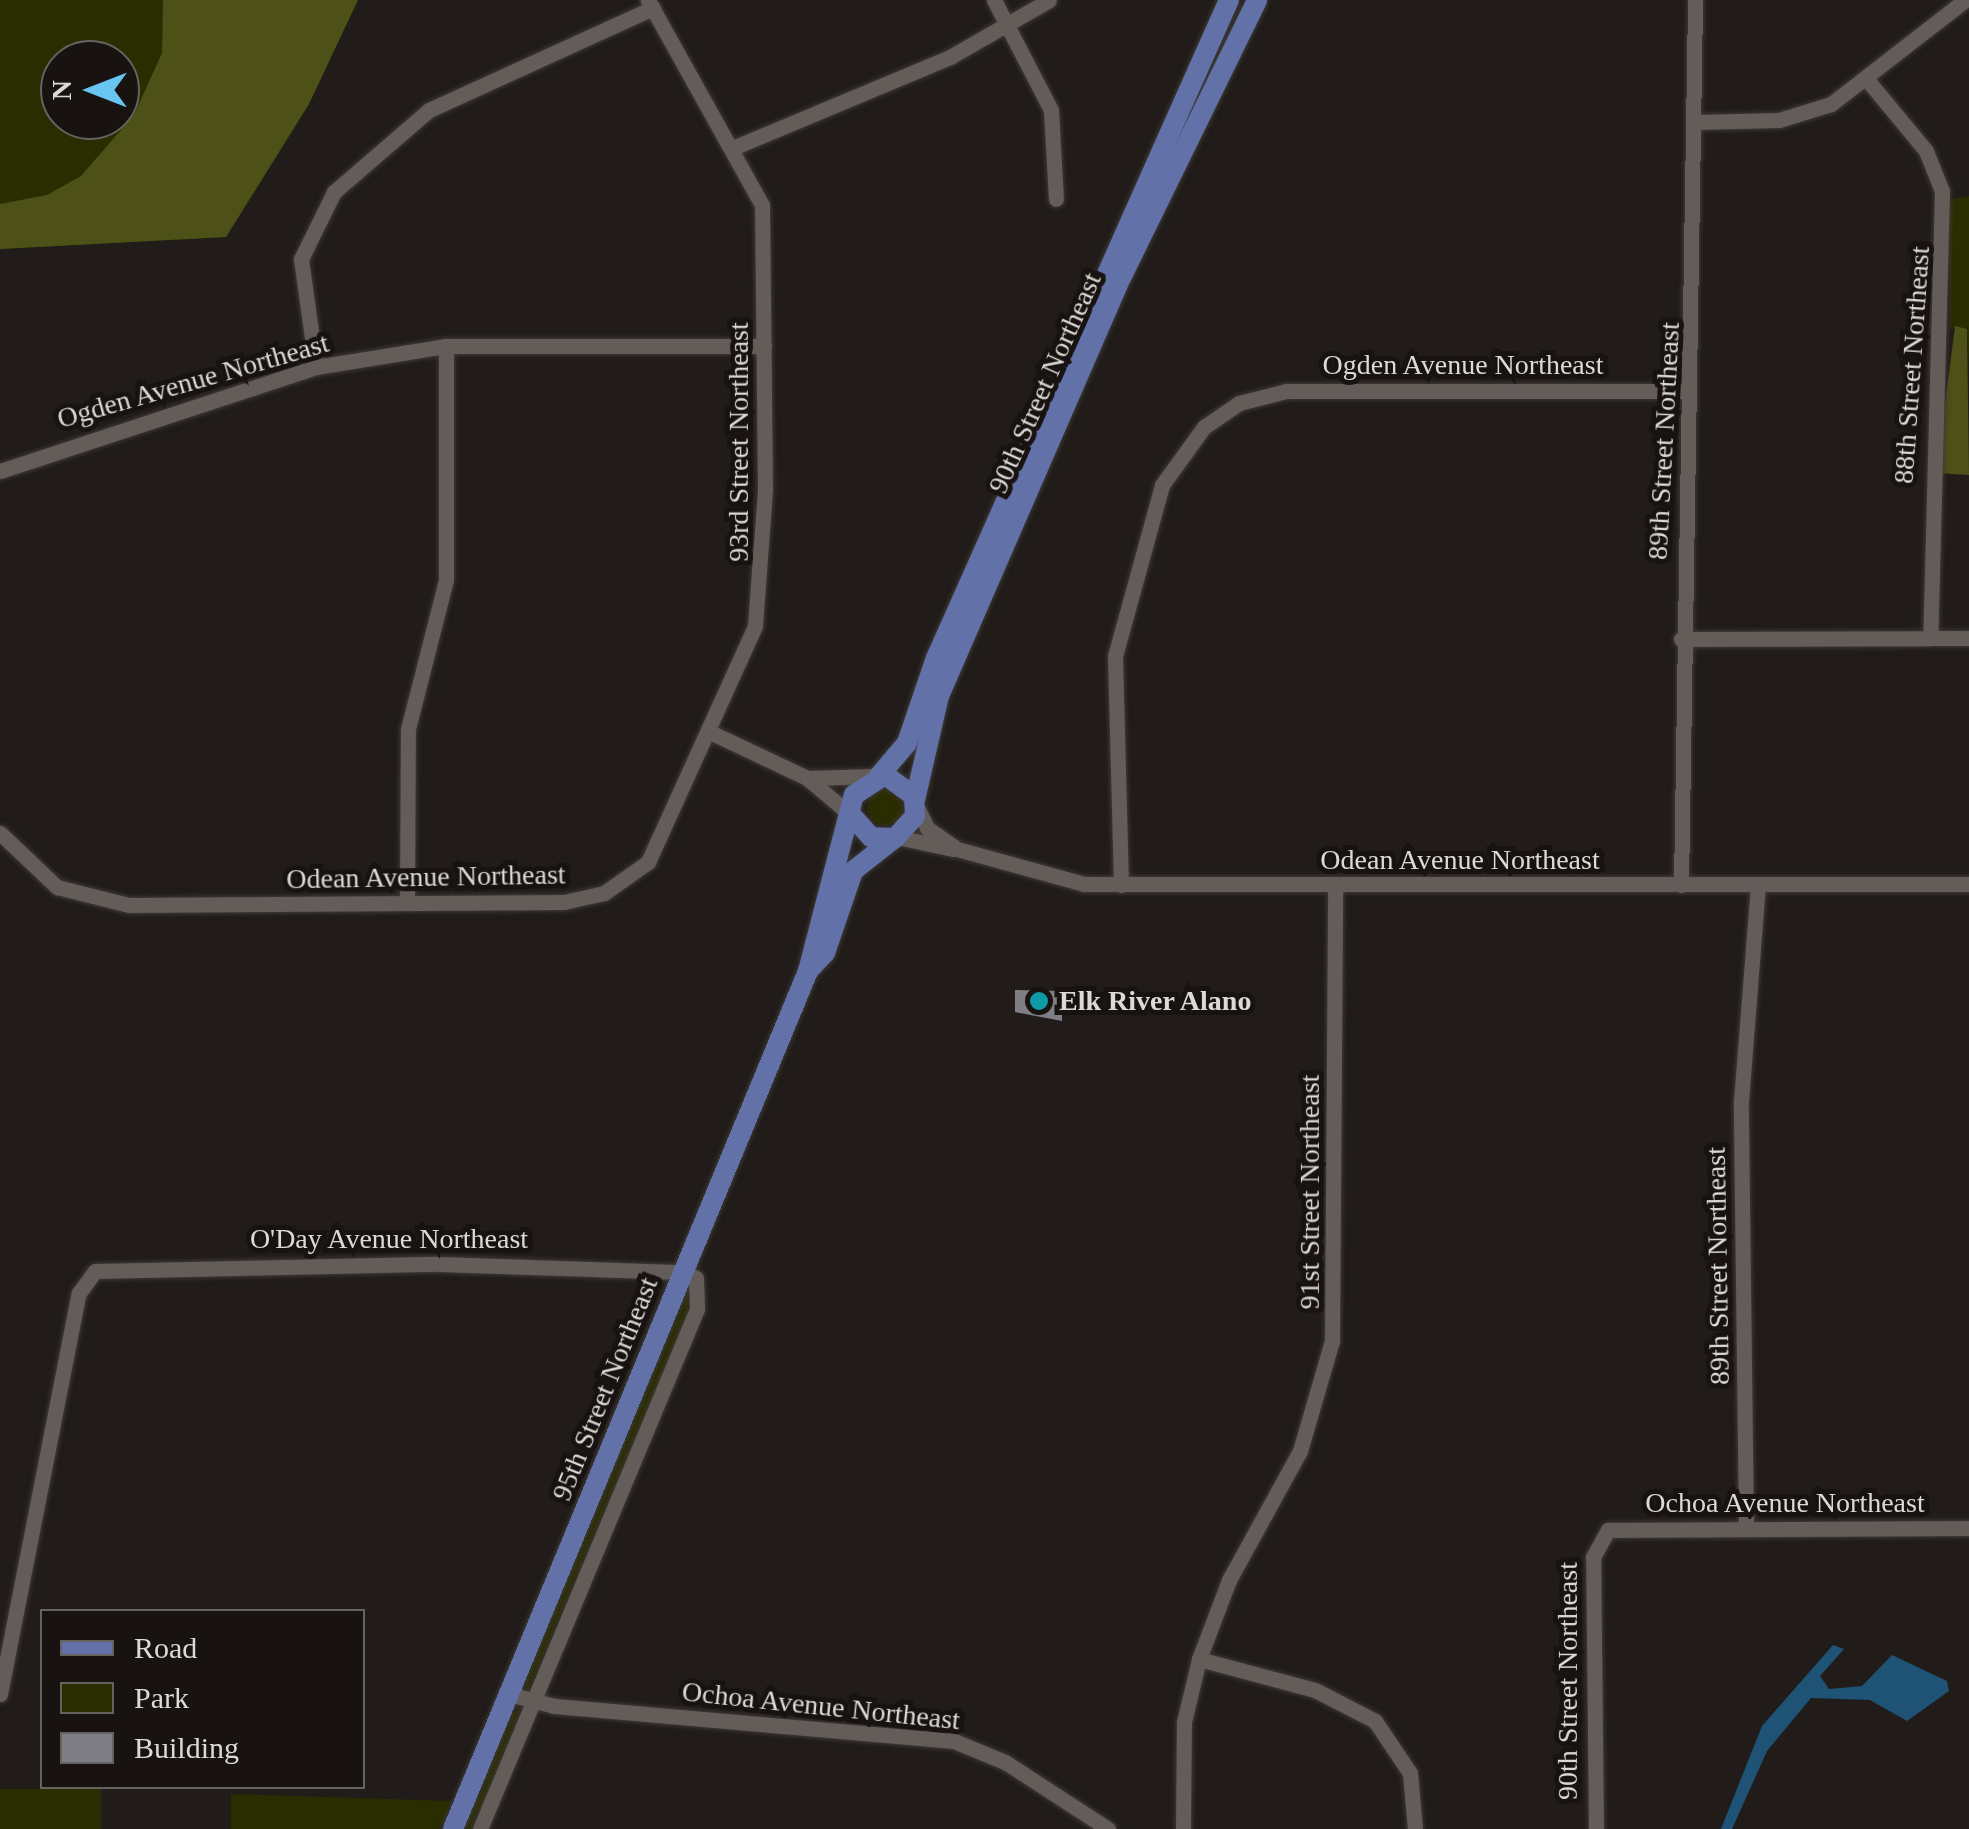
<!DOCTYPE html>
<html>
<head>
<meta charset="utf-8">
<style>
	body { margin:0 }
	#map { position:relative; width:1969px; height:1829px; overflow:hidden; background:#211c19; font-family:"Times New Roman",serif }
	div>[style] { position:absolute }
	.green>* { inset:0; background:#2a2d00; transform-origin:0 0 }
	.round { border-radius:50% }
	.forest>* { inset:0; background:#4d5117 }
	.water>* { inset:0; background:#1e5375 }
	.building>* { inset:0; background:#7f7e85 }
	.roads { filter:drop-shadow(0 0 2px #3d3937) drop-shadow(0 0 2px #3d3937) }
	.minor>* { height:15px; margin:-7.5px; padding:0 7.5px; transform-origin:7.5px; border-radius:7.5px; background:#635c59 }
	.major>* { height:20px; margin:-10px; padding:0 10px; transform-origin:10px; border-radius:10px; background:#6272a9 }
	.dots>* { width:28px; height:28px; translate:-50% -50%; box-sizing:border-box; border:5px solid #181310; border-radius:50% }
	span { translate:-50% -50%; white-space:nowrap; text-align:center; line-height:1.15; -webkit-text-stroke:10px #181310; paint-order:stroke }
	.street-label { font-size:28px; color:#dcd9d7 }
	.poi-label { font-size:28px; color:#dcd9d7; font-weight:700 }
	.left { translate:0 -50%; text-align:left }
	.legend { position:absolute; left:40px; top:1609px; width:325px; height:180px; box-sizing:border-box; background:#181310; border:2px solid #666260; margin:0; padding:12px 18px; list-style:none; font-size:30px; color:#dcd9d7 }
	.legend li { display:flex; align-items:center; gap:20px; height:50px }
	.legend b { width:50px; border:2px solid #666260 }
	.north { position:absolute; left:40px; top:40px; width:100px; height:100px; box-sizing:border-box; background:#181310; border:2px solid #666260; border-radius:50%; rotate:270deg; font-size:28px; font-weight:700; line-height:40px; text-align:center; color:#dcd9d7 }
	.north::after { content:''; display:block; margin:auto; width:35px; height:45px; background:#68c4f0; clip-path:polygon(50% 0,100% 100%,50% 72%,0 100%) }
</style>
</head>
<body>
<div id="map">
	<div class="green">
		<div style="clip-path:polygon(evenodd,0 0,358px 0,309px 104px,226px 237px,0 249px,0 0,60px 60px,120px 60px,120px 120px,60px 120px,60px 60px)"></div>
		<div style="clip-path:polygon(1969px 196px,1969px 369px,1967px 330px,1950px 329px,1949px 199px)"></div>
		<div class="round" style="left:867px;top:789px;width:36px;height:36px"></div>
		<div style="clip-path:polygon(688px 1288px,689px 1311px,528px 1691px,524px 1683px)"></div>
		<div style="clip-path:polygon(521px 1708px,474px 1829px,462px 1829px,511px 1714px)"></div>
		<div style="left:0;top:1789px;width:101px;height:40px"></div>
		<div style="clip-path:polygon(231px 1794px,452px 1801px,440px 1829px,231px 1829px)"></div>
	</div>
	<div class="forest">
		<div style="clip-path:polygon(163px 0,358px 0,309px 104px,226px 237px,0 249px,0 204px,47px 195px,81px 176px,134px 115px,162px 53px)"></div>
		<div style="clip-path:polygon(1955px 326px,1967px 329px,1969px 475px,1936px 473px)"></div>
	</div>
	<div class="water">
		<div style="clip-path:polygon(1833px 1645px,1844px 1649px,1820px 1676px,1829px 1689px,1862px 1686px,1892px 1655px,1947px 1681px,1949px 1691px,1907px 1721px,1870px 1700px,1811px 1698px,1767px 1751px,1732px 1829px,1721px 1829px,1762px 1726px)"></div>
	</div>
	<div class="building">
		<div style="clip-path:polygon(1015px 990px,1062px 991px,1062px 1021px,1015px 1012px)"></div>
	</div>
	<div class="roads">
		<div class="minor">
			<div style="left:994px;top:0;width:124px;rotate:62.6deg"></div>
			<div style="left:1051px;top:110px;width:89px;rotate:86.8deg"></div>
			<div style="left:1869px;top:82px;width:89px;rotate:50.4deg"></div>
			<div style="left:1926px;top:151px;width:43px;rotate:68.2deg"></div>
			<div style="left:1942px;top:191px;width:447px;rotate:91.5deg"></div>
			<div style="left:1930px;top:638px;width:39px"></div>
			<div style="left:1696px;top:122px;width:83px;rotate:-1.4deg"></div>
			<div style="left:1779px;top:120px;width:54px;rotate:-17.1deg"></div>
			<div style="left:1831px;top:104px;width:170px;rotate:-37.8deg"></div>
			<div style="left:735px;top:147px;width:233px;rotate:-22.7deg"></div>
			<div style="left:950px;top:57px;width:114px;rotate:-29.9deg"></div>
			<div style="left:316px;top:367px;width:109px;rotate:-97.9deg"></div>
			<div style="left:301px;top:259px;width:75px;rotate:-63.8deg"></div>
			<div style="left:334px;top:192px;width:125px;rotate:-40.8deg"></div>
			<div style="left:429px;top:110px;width:246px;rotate:-24.5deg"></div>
			<div style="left:0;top:471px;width:333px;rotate:-18.2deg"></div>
			<div style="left:316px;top:367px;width:132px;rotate:-9.2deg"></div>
			<div style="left:446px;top:346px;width:318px"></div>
			<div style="left:1681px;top:639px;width:249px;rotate:-0.2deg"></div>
			<div style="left:712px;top:733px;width:105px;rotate:25.3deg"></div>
			<div style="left:807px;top:778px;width:57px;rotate:40.1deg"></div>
			<div style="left:807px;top:778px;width:68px;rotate:-1.7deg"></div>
			<div style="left:916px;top:805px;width:25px;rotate:64deg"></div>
			<div style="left:927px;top:828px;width:37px;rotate:35deg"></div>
			<div style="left:957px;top:849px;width:132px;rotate:15.4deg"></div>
			<div style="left:1084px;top:884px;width:885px"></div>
			<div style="left:0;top:833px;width:79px;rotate:43.5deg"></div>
			<div style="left:57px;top:887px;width:74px;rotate:14deg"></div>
			<div style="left:129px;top:905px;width:435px;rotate:-0.4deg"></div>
			<div style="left:564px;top:902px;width:41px;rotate:-12.7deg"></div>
			<div style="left:604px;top:893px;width:54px;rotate:-35.2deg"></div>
			<div style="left:648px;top:862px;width:259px;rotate:-65.6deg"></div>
			<div style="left:755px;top:626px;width:137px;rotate:-85.8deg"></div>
			<div style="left:765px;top:489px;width:284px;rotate:-90.6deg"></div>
			<div style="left:762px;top:205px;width:235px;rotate:-119.1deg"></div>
			<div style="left:897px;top:837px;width:57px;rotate:12.1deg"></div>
			<div style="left:1121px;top:885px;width:229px;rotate:-91.5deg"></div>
			<div style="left:1115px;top:656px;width:177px;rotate:-74.6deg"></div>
			<div style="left:1162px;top:485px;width:72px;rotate:-54.1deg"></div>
			<div style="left:1204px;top:427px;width:42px;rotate:-34.4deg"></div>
			<div style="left:1239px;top:403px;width:49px;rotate:-14.3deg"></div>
			<div style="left:1286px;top:391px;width:403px"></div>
			<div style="left:1681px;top:885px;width:885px;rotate:-89.09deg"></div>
			<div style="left:407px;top:903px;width:174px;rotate:-89.7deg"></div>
			<div style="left:408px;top:729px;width:154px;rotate:-75.7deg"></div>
			<div style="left:446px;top:580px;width:234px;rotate:-90deg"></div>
			<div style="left:1746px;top:1528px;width:427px;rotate:-90.7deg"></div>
			<div style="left:1741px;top:1101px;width:217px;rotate:-85.5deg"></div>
			<div style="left:1199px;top:1659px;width:120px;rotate:15deg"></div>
			<div style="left:1315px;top:1690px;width:68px;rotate:27.3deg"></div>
			<div style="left:1375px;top:1721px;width:63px;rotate:56.1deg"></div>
			<div style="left:1410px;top:1773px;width:56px;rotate:84.9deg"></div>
			<div style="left:0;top:1694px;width:409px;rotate:-78.9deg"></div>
			<div style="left:79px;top:1293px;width:27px;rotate:-54deg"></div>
			<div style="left:95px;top:1271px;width:343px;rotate:-1.2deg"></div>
			<div style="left:438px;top:1264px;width:245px;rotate:1.9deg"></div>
			<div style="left:683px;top:1272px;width:14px;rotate:25deg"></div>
			<div style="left:696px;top:1278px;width:31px;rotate:88deg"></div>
			<div style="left:697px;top:1309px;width:563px;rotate:112.65deg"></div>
			<div style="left:509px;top:1694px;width:47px;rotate:14.9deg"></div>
			<div style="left:554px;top:1706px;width:402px;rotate:5deg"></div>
			<div style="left:954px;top:1741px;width:55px;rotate:22.4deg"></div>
			<div style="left:1005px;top:1762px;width:123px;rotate:33deg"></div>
			<div style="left:1183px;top:1829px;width:107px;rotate:-89.5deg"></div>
			<div style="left:1184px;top:1722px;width:65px;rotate:-76.6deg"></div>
			<div style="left:1199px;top:1659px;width:85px;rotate:-69.2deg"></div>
			<div style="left:1229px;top:1580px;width:147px;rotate:-61.2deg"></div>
			<div style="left:1300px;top:1451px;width:115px;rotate:-73.8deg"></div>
			<div style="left:1332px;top:1341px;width:456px;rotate:-89.6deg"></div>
			<div style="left:1596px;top:1829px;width:272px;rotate:-90.6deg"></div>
			<div style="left:1593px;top:1557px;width:31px;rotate:-61deg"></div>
			<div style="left:1608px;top:1530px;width:361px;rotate:-0.3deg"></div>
		</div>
		<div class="major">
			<div style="left:879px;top:776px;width:43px;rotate:-49.7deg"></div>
			<div style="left:907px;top:743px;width:90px;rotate:-71.2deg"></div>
			<div style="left:936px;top:658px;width:720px;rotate:-66deg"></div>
			<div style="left:915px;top:800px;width:107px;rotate:-77deg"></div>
			<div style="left:939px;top:696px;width:456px;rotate:-66.5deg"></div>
			<div style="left:1121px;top:278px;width:309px;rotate:-63.9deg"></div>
			<div style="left:808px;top:971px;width:25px;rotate:-47deg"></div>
			<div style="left:825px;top:953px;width:87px;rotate:-71.1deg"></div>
			<div style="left:853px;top:871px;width:53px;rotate:-38.2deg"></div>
			<div style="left:453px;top:1829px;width:929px;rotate:-67.52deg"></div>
			<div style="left:808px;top:971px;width:182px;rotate:-75.4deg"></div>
			<div style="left:854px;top:795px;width:37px;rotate:-33deg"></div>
			<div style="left:885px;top:775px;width:36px;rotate:36deg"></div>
			<div style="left:914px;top:796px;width:20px;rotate:87deg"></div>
			<div style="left:915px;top:816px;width:30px;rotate:132deg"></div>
			<div style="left:895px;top:838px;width:24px;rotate:-178deg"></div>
			<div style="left:871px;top:837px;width:30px;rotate:-132deg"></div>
		</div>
	</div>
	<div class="dots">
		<div style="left:1039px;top:1001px;background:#0f9aa8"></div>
	</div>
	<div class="street-label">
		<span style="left:1463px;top:365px">Ogden Avenue Northeast</span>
		<span style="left:1912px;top:365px;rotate:-86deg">88th Street Northeast</span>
		<span style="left:193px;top:381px;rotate:-16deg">Ogden Avenue Northeast</span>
		<span style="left:1045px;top:383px;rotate:-66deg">90th Street Northeast</span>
		<span style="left:1664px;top:441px;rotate:-87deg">89th Street Northeast</span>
		<span style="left:739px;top:442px;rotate:-90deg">93rd Street Northeast</span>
		<span style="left:1460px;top:860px">Odean Avenue Northeast</span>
		<span style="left:426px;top:877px;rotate:-1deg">Odean Avenue Northeast</span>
		<span style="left:1310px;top:1192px;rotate:-90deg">91st Street Northeast</span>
		<span style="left:389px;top:1239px">O'Day Avenue Northeast</span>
		<span style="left:1718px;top:1266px;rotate:-91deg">89th Street Northeast</span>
		<span style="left:605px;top:1389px;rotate:-68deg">95th Street Northeast</span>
		<span style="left:1785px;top:1503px">Ochoa Avenue Northeast</span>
		<span style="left:1568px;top:1681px;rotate:-90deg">90th Street Northeast</span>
		<span style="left:821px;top:1706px;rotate:6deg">Ochoa Avenue Northeast</span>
	</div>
	<div class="poi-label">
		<span class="left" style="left:1059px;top:1001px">Elk River Alano</span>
	</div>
	<ul class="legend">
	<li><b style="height:12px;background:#6272a9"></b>Road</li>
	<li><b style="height:28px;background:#2a2d00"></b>Park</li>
	<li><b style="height:28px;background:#7f7e85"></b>Building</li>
	</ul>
	<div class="north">N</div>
</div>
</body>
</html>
